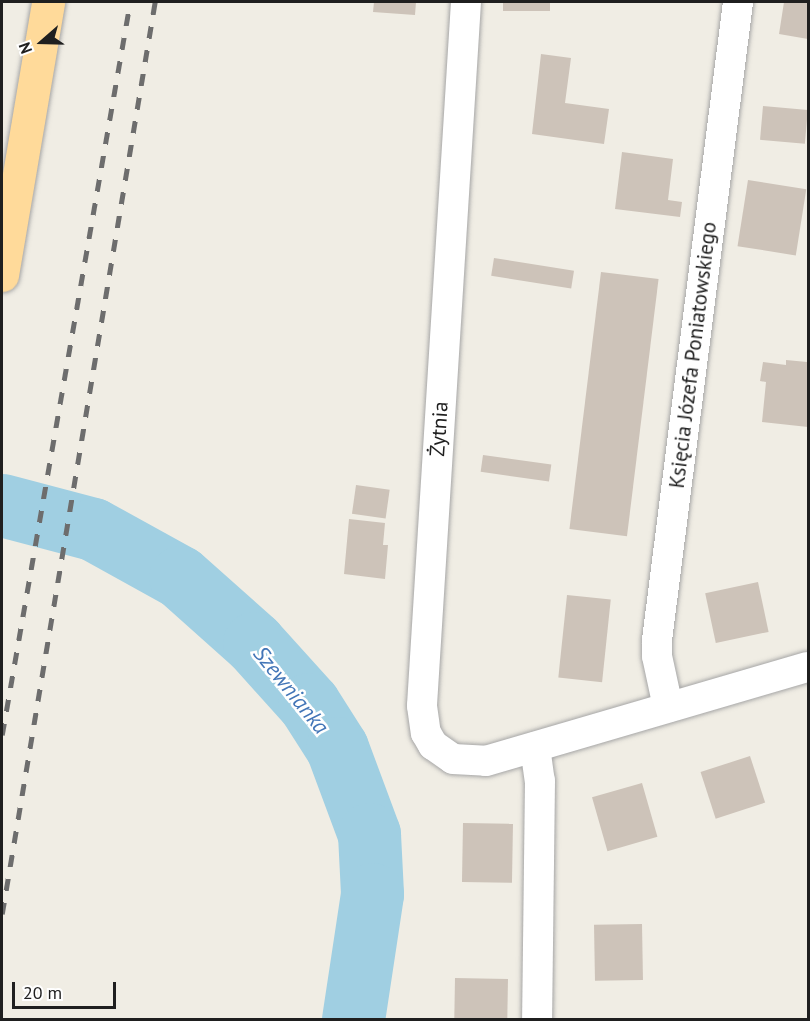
<!DOCTYPE html>
<html>
<head>
<meta charset="utf-8">
<style>
	body { margin:0 }
	#map { position:relative; width:810px; height:1021px; overflow:hidden; background:#f0ede4; font-family:"PT Sans",sans-serif }
	div>[style] { position:absolute }
	.river>* { height:63px; margin:-31.5px; padding:0 31.5px; transform-origin:31.5px; border-radius:31.5px; background:#a0cfe2 }
	.building>* { inset:0; background:#cdc3b9; transform-origin:0 0 }
	.roads { filter:drop-shadow(0 0 2px #a6a6a6) drop-shadow(0 0 2px #a6a6a6) }
	.street>* { height:30px; margin:-15px; padding:0 15px; transform-origin:15px; border-radius:15px; background:#fff }
	.primary>* { height:33px; margin:-16.5px; padding:0 16.5px; transform-origin:16.5px; border-radius:16.5px; background:#ffda9a }
	.rail>* { height:4.5px; margin-top:-2.25px; transform-origin:0; background:repeating-linear-gradient(90deg,#6d6d6d 0 12px,transparent 0 24px) }
	span { translate:-50% -50%; white-space:nowrap; text-align:center; line-height:1.15; -webkit-text-stroke:5px #fff; paint-order:stroke }
	.street-label { font-size:21px; color:#1f1f1f }
	.water-label { font-size:22px; color:#4275b7; font-style:italic }
	.frame { position:absolute; inset:0; border:3px solid #1f1f1f; pointer-events:none }
	.north { position:absolute; left:12px; top:12px; width:60px; height:60px; -webkit-text-stroke:4px #fff; paint-order:stroke; rotate:250deg; font-size:16px; font-weight:700; line-height:24px; text-align:center; color:#1f1f1f }
	.north::after { content:''; display:block; margin:auto; width:21px; height:27px; background:#1f1f1f; clip-path:polygon(50% 0,100% 100%,50% 72%,0 100%) }
	.scale { position:absolute; left:12px; top:982px; width:104px; height:27px; box-sizing:border-box; border:3px solid #1f1f1f; border-top:0; padding-left:8px; font-size:18px; line-height:21px; white-space:nowrap; color:#1f1f1f; -webkit-text-stroke:4px #fff; paint-order:stroke }
</style>
</head>
<body>
<div id="map">
	<div class="river">
		<div style="left:2px;top:505px;width:94px;rotate:14.8deg"></div>
		<div style="left:93px;top:529px;width:99px;rotate:28.9deg"></div>
		<div style="left:180px;top:577px;width:99px;rotate:41.7deg"></div>
		<div style="left:254px;top:643px;width:82px;rotate:48deg"></div>
		<div style="left:309px;top:704px;width:52px;rotate:57.5deg"></div>
		<div style="left:337px;top:748px;width:92px;rotate:69.6deg"></div>
		<div style="left:369px;top:834px;width:60px;rotate:87.1deg"></div>
		<div style="left:372px;top:894px;width:127px;rotate:98.6deg"></div>
	</div>
	<div class="building">
		<div style="clip-path:polygon(374px 2px,416px 2px,415px 15px,373px 12px)"></div>
		<div style="left:503px;top:2px;width:47px;height:9px"></div>
		<div style="clip-path:polygon(784px 2px,808px 2px,808px 39px,779px 34px)"></div>
		<div style="clip-path:polygon(541px 54px,571px 58px,565px 103px,609px 109px,604px 144px,532px 134px)"></div>
		<div style="left:763px;top:106px;width:45px;height:34px;rotate:5deg"></div>
		<div style="clip-path:polygon(622px 152px,673px 159px,668px 200px,682px 202px,680px 217px,615px 209px)"></div>
		<div style="left:748px;top:180px;width:59px;height:67px;rotate:9deg"></div>
		<div style="left:494px;top:258px;width:81px;height:18px;rotate:9deg"></div>
		<div style="left:601px;top:272px;width:58px;height:259px;rotate:7deg"></div>
		<div style="clip-path:polygon(786px 360px,807px 362px,808px 427px,762px 422px,766px 382px,760px 381px,763px 362px,786px 365px)"></div>
		<div style="left:483px;top:455px;width:69px;height:17px;rotate:8deg"></div>
		<div style="left:356px;top:485px;width:34px;height:29px;rotate:8deg"></div>
		<div style="clip-path:polygon(349px 519px,385px 523px,383px 545px,388px 545px,385px 579px,344px 574px)"></div>
		<div style="left:758px;top:582px;width:51px;height:54px;rotate:78deg"></div>
		<div style="left:567px;top:595px;width:44px;height:83px;rotate:6deg"></div>
		<div style="left:750px;top:756px;width:49px;height:52px;rotate:72deg"></div>
		<div style="left:642px;top:783px;width:56px;height:52px;rotate:74deg"></div>
		<div style="left:463px;top:823px;width:50px;height:59px;rotate:1deg"></div>
		<div style="left:642px;top:924px;width:56px;height:48px;rotate:89deg"></div>
		<div style="left:455px;top:978px;width:53px;height:42px;rotate:1deg"></div>
	</div>
	<div class="roads">
		<div class="street">
			<div style="left:466px;top:2px;width:705px;rotate:93.58deg"></div>
			<div style="left:422px;top:706px;width:27px;rotate:82deg"></div>
			<div style="left:426px;top:733px;width:14px;rotate:60deg"></div>
			<div style="left:433px;top:745px;width:24px;rotate:35deg"></div>
			<div style="left:453px;top:759px;width:33px;rotate:3deg"></div>
			<div style="left:486px;top:761px;width:335px;rotate:-16.3deg"></div>
			<div style="left:668px;top:707px;width:52px;rotate:-102.2deg"></div>
			<div style="left:657px;top:656px;width:16px;rotate:-90deg"></div>
			<div style="left:657px;top:640px;width:643px;rotate:-82.76deg"></div>
			<div style="left:535px;top:747px;width:34px;rotate:82deg"></div>
			<div style="left:540px;top:781px;width:239px;rotate:90.7deg"></div>
		</div>
		<div class="primary">
			<div style="left:2px;top:275px;width:277px;rotate:-80.4deg"></div>
		</div>
	</div>
	<div class="rail">
		<div style="left:2px;top:735px;width:744px;rotate:-80.09deg"></div>
		<div style="left:2px;top:914px;width:925px;rotate:-80.48deg"></div>
	</div>
	<div class="street-label">
		<span style="left:693px;top:355px;rotate:-83deg">Księcia Józefa Poniatowskiego</span>
		<span style="left:439px;top:429px;rotate:-86deg">Żytnia</span>
	</div>
	<div class="water-label">
		<span style="left:291px;top:690px;rotate:51deg">Szewnianka</span>
	</div>
	<div class="frame"></div>
	<div class="north">N</div>
	<div class="scale">20 m</div>
</div>
</body>
</html>
